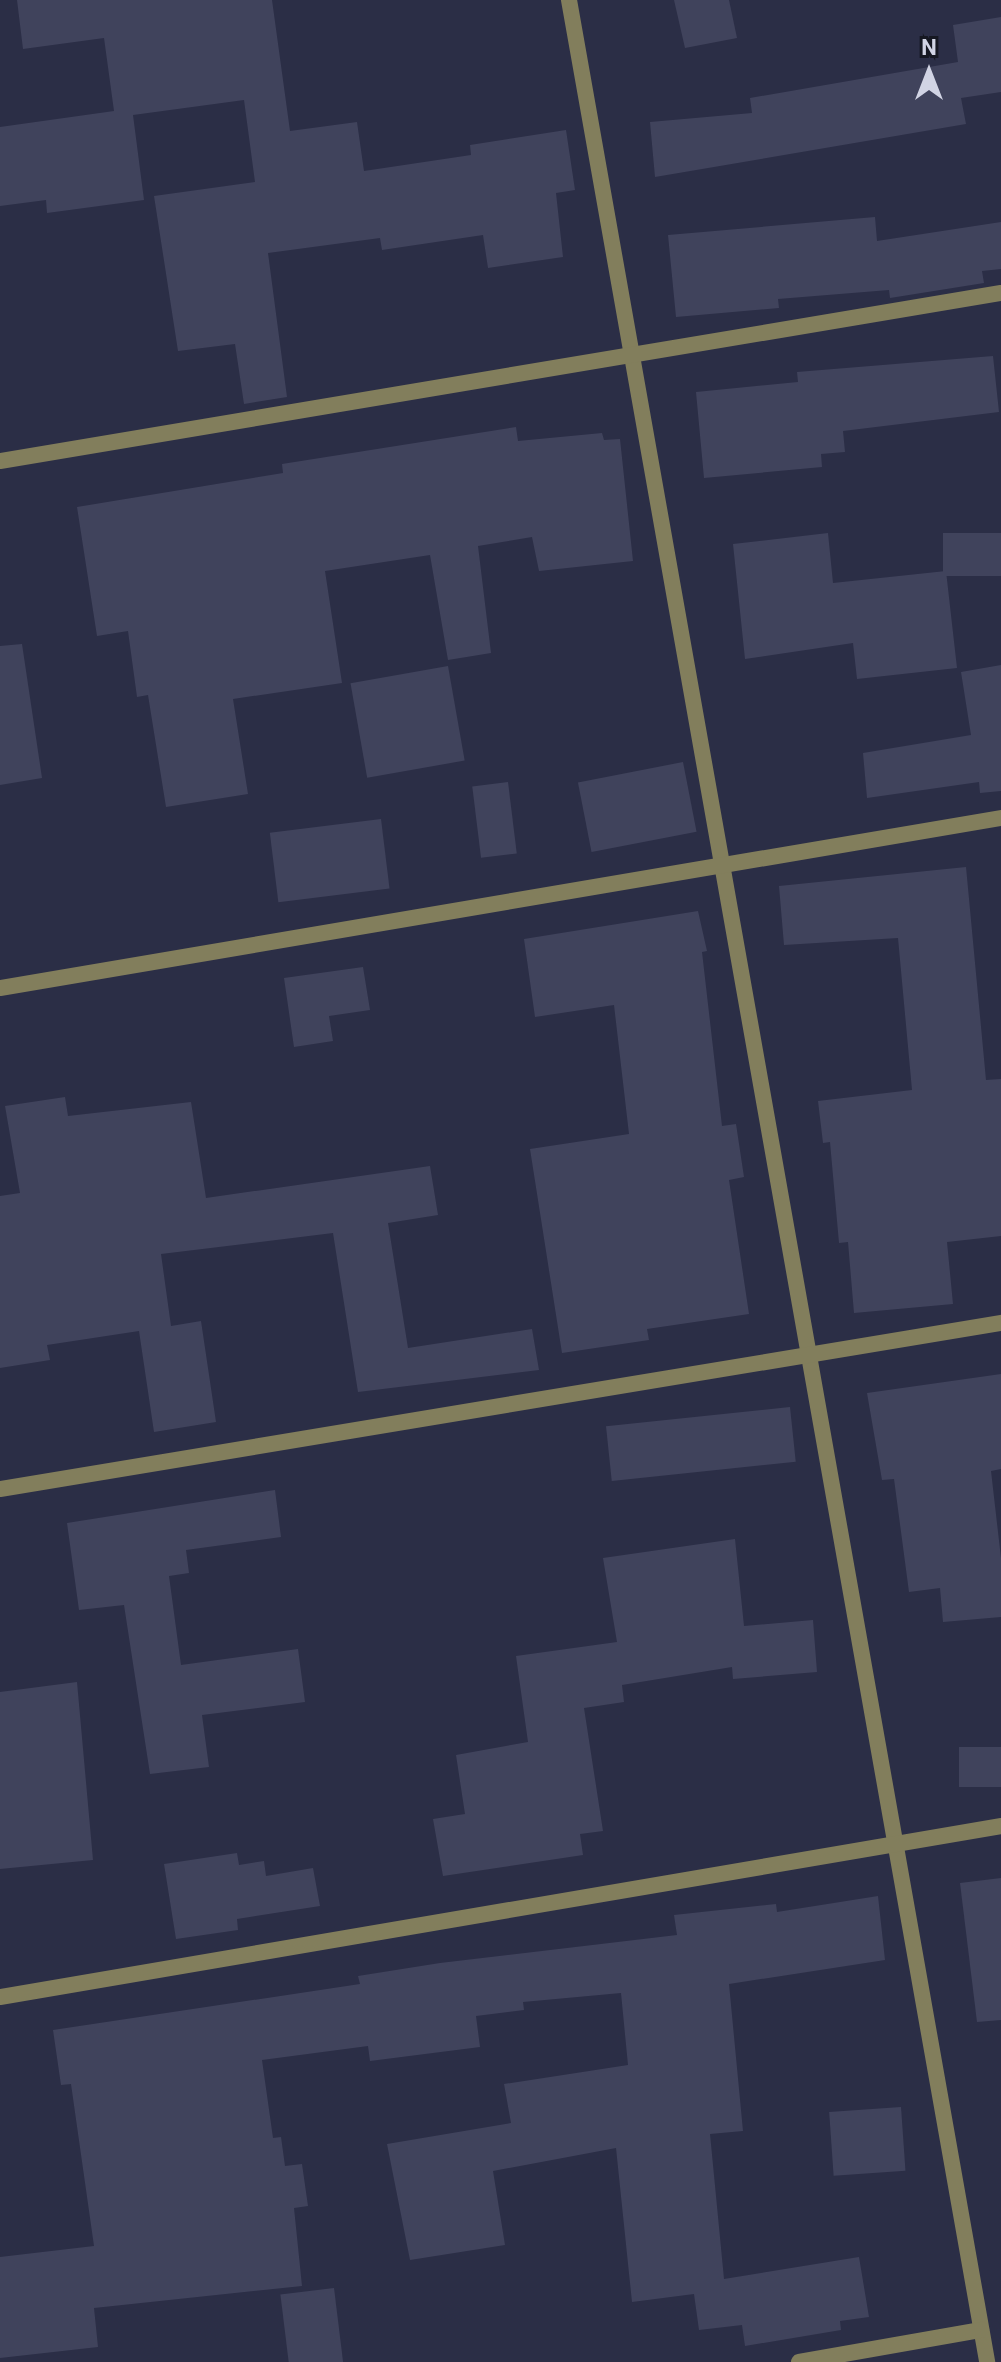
<!DOCTYPE html>
<html>
<head>
<meta charset="utf-8">
<style>
	body { margin:0 }
	#map { position:relative; width:1001px; height:2362px; overflow:hidden; background:#2b2e46; font-family:Roboto,sans-serif }
	div>[style] { position:absolute }
	.building>* { inset:0; background:#40435c; transform-origin:0 0 }
	.minor>* { height:16px; margin:-8px; padding:0 8px; transform-origin:8px; border-radius:8px; background:#827e5c }
	span { translate:-50% -50%; white-space:nowrap; text-align:center; line-height:1.15; -webkit-text-stroke:8px #161822; paint-order:stroke }
	.north { position:absolute; left:889px; top:32px; width:80px; height:80px; -webkit-text-stroke:6px #161822; paint-order:stroke; rotate:0deg; font-size:22px; font-weight:700; line-height:32px; text-align:center; color:#d1d4e4 }
	.north::after { content:''; display:block; margin:auto; width:28px; height:36px; background:#d1d4e4; clip-path:polygon(50% 0,100% 100%,50% 72%,0 100%) }
</style>
</head>
<body>
<div id="map">
	<div class="building">
		<div style="clip-path:polygon(17px 0,272px 0,290px 131px,357px 122px,364px 171px,471px 155px,470px 145px,566px 130px,575px 190px,556px 193px,563px 257px,488px 268px,483px 235px,382px 250px,380px 238px,268px 253px,287px 397px,244px 404px,235px 344px,178px 351px,154px 196px,255px 182px,244px 100px,133px 115px,144px 200px,47px 213px,46px 200px,0 206px,0 127px,114px 111px,104px 38px,23px 49px)"></div>
		<div style="clip-path:polygon(674px 0,729px 0,737px 38px,685px 48px)"></div>
		<div style="clip-path:polygon(1001px 17px,1001px 92px,961px 98px,966px 124px,655px 177px,650px 122px,752px 113px,750px 98px,958px 62px,953px 25px)"></div>
		<div style="clip-path:polygon(875px 217px,877px 241px,1001px 222px,1001px 269px,982px 271px,984px 283px,890px 298px,889px 290px,778px 299px,779px 308px,676px 317px,668px 235px)"></div>
		<div style="clip-path:polygon(993px 356px,999px 412px,843px 431px,845px 452px,821px 454px,822px 467px,704px 478px,696px 392px,798px 382px,797px 372px)"></div>
		<div style="clip-path:polygon(516px 427px,518px 441px,602px 433px,604px 440px,620px 439px,633px 561px,539px 571px,532px 537px,478px 546px,491px 653px,448px 660px,430px 555px,325px 571px,342px 683px,233px 699px,248px 794px,166px 807px,148px 695px,137px 697px,128px 631px,97px 636px,77px 507px,283px 473px,282px 464px)"></div>
		<div style="clip-path:polygon(828px 533px,833px 583px,946px 571px,957px 668px,857px 679px,853px 643px,745px 659px,733px 544px)"></div>
		<div style="left:1001px;top:533px;width:43px;height:58px;rotate:90deg"></div>
		<div style="clip-path:polygon(22px 644px,42px 778px,0 785px,0 646px)"></div>
		<div style="clip-path:polygon(1001px 665px,1001px 791px,980px 793px,979px 782px,867px 798px,863px 753px,971px 735px,961px 672px)"></div>
		<div style="left:448px;top:666px;width:96px;height:99px;rotate:80deg"></div>
		<div style="left:683px;top:762px;width:71px;height:107px;rotate:79deg"></div>
		<div style="left:508px;top:782px;width:72px;height:36px;rotate:83deg"></div>
		<div style="left:381px;top:819px;width:70px;height:112px;rotate:83deg"></div>
		<div style="clip-path:polygon(966px 867px,986px 1080px,1001px 1079px,1001px 1236px,947px 1242px,953px 1304px,854px 1313px,848px 1242px,839px 1243px,830px 1142px,823px 1143px,818px 1101px,912px 1090px,898px 938px,784px 945px,779px 886px)"></div>
		<div style="clip-path:polygon(698px 911px,707px 951px,702px 952px,722px 1126px,736px 1124px,744px 1177px,729px 1180px,749px 1314px,647px 1329px,649px 1340px,562px 1353px,530px 1149px,629px 1134px,614px 1005px,535px 1017px,524px 939px)"></div>
		<div style="clip-path:polygon(363px 967px,370px 1010px,329px 1016px,333px 1041px,294px 1047px,284px 978px)"></div>
		<div style="clip-path:polygon(65px 1097px,68px 1116px,191px 1102px,206px 1198px,430px 1166px,438px 1215px,388px 1223px,408px 1348px,532px 1329px,539px 1370px,358px 1392px,333px 1233px,161px 1254px,171px 1326px,201px 1321px,216px 1422px,154px 1432px,139px 1331px,47px 1345px,50px 1360px,0 1368px,0 1196px,20px 1193px,5px 1106px)"></div>
		<div style="clip-path:polygon(1001px 1374px,1001px 1469px,991px 1471px,1001px 1558px,1001px 1617px,943px 1622px,940px 1588px,909px 1592px,894px 1479px,882px 1480px,867px 1393px)"></div>
		<div style="left:790px;top:1407px;width:55px;height:185px;rotate:84deg"></div>
		<div style="clip-path:polygon(275px 1490px,281px 1537px,186px 1550px,189px 1573px,169px 1576px,181px 1665px,298px 1649px,305px 1702px,202px 1715px,209px 1767px,150px 1774px,124px 1605px,79px 1610px,67px 1523px)"></div>
		<div style="clip-path:polygon(735px 1539px,744px 1626px,813px 1620px,817px 1672px,733px 1679px,732px 1667px,622px 1685px,624px 1702px,584px 1708px,603px 1831px,580px 1834px,583px 1855px,443px 1876px,433px 1819px,465px 1814px,456px 1755px,528px 1742px,516px 1656px,617px 1642px,603px 1558px)"></div>
		<div style="clip-path:polygon(77px 1682px,93px 1860px,0 1869px,0 1692px)"></div>
		<div style="left:1001px;top:1747px;width:40px;height:42px;rotate:90deg"></div>
		<div style="clip-path:polygon(237px 1853px,239px 1865px,264px 1861px,266px 1876px,313px 1868px,320px 1906px,237px 1919px,238px 1930px,176px 1939px,164px 1864px)"></div>
		<div style="clip-path:polygon(1001px 1878px,1001px 2020px,977px 2022px,960px 1883px)"></div>
		<div style="clip-path:polygon(878px 1896px,885px 1960px,729px 1984px,743px 2131px,710px 2134px,724px 2279px,859px 2257px,869px 2317px,840px 2321px,841px 2330px,745px 2346px,742px 2325px,699px 2330px,694px 2294px,632px 2302px,616px 2148px,493px 2171px,505px 2245px,410px 2260px,387px 2144px,511px 2123px,504px 2084px,628px 2065px,621px 1993px,523px 2002px,524px 2010px,476px 2016px,480px 2047px,370px 2061px,368px 2046px,262px 2060px,273px 2138px,281px 2137px,285px 2166px,302px 2164px,308px 2206px,294px 2208px,302px 2286px,94px 2308px,98px 2347px,0 2358px,0 2257px,94px 2246px,71px 2084px,61px 2085px,53px 2030px,360px 1984px,358px 1976px,440px 1963px,677px 1935px,674px 1915px,776px 1904px,777px 1912px)"></div>
		<div style="left:901px;top:2107px;width:64px;height:72px;rotate:86deg"></div>
		<div style="left:334px;top:2288px;width:75px;height:54px;rotate:83deg"></div>
	</div>
	<div class="minor">
		<div style="left:569px;top:0;width:2399px;rotate:79.96deg"></div>
		<div style="left:0;top:461px;width:1015px;rotate:-9.53deg"></div>
		<div style="left:0;top:988px;width:1015px;rotate:-9.64deg"></div>
		<div style="left:0;top:1489px;width:1015px;rotate:-9.42deg"></div>
		<div style="left:0;top:1997px;width:1016px;rotate:-9.69deg"></div>
		<div style="left:799px;top:2362px;width:185px;rotate:-10deg"></div>
	</div>
	<div class="north">N</div>
</div>
</body>
</html>
